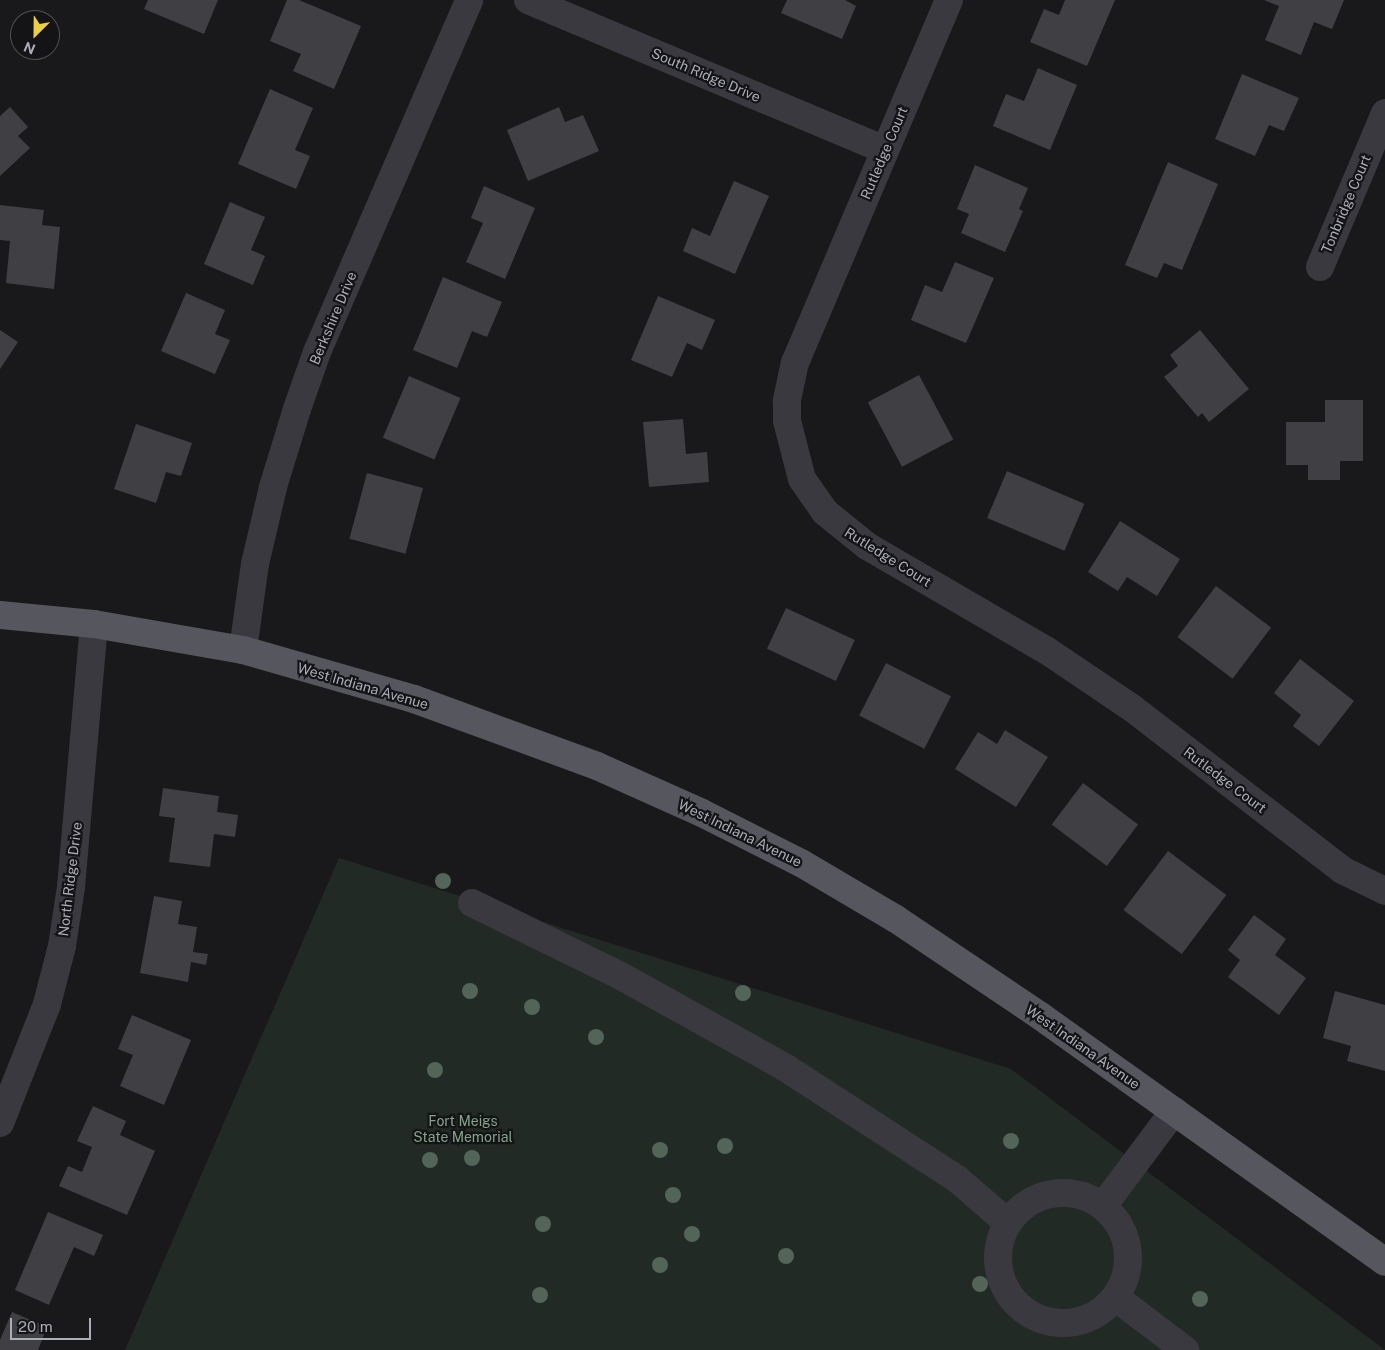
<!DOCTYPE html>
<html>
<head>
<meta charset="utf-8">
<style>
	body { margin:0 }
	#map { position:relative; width:1385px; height:1350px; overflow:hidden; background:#19181a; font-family:"Public Sans",sans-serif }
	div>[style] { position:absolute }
	.green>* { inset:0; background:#222a25 }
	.building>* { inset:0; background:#404044; transform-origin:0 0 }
	.minor>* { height:28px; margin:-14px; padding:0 14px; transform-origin:14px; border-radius:14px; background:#3a393f }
	.minor>.ring { margin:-14px; padding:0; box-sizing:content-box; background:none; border:28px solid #3a393f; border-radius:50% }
	.major>* { height:28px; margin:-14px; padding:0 14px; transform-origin:14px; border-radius:14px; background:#56565e }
	.trees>* { width:16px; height:16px; margin:-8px; border-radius:50%; background:#536458 }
	span { translate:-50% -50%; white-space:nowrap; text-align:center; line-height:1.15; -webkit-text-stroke:4.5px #141315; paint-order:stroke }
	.street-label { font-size:14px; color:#abadb9 }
	.park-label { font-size:14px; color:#83a38b }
	.north { position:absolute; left:10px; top:10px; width:50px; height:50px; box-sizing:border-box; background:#141315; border:1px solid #505157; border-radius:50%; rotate:203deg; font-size:14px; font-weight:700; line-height:20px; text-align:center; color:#abadb9 }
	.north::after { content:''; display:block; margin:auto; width:18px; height:22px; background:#e9cf41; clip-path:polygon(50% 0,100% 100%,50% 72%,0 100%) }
	.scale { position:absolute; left:10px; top:1318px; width:81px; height:22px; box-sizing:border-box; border:2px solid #abadb9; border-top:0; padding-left:6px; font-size:15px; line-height:18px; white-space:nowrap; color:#abadb9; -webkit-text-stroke:4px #141315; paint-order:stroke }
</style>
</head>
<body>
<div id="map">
	<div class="green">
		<div style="clip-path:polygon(339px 858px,1011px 1069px,1385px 1350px,125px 1350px)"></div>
	</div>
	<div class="building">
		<div style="clip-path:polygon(148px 0,218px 0,204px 34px,144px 9px)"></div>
		<div style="clip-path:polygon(287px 0,299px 0,361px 26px,334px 89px,293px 71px,301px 54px,270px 41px)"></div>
		<div style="clip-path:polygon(787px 0,845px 0,856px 6px,842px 39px,781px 13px)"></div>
		<div style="clip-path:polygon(1065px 0,1115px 0,1087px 66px,1030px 42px,1044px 9px,1059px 15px)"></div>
		<div style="clip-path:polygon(1264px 0,1344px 0,1332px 29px,1314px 22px,1301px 55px,1265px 40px,1279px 6px)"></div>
		<div style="clip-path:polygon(1038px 68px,1077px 85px,1050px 150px,993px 126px,1006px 94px,1024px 101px)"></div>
		<div style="clip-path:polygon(1242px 74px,1299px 98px,1284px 131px,1269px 125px,1255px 156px,1215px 139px)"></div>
		<div style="clip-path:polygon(270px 89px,313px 108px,295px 150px,310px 156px,296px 189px,238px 164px)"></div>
		<div style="clip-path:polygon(10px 107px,28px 127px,18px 136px,30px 148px,0 176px,0 116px)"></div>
		<div style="clip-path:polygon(559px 107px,565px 122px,583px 115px,599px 151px,528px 181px,507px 130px)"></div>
		<div style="clip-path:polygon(1168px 162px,1218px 184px,1182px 270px,1164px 263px,1157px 278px,1125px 265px)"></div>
		<div style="clip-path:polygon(975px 165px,1028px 188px,1019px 209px,1023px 211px,1005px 252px,961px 233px,969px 214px,957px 209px)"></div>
		<div style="clip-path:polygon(734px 181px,769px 196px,735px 274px,683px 251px,692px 228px,710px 236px)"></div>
		<div style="clip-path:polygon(484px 186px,535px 208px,505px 279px,466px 262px,483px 223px,471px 218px)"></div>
		<div style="clip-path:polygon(230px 202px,265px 217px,251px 250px,265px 256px,253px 285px,204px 264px)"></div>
		<div style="clip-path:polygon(0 205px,44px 210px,42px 225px,60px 227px,54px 289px,6px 283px,10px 241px,0 240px)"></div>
		<div style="clip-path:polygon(955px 262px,994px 278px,966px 343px,911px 320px,925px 285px,942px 292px)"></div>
		<div style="clip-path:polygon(443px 277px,502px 302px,487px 337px,472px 331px,457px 368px,413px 350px)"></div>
		<div style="clip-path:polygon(186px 293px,225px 310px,215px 334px,230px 340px,215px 374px,161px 351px)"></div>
		<div style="clip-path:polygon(658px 296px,715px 320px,702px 350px,687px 343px,672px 377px,631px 360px)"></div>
		<div style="clip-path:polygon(0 330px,18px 342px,0 369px)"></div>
		<div style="clip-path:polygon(1200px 330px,1249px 389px,1209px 422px,1202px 413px,1198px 417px,1164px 377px,1178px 366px,1170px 355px)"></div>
		<div style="left:919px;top:375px;width:73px;height:58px;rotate:62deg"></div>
		<div style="left:409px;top:376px;width:56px;height:67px;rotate:23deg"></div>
		<div style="clip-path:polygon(1325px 400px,1363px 400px,1363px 461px,1340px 461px,1340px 480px,1308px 480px,1308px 465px,1286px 465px,1286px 422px,1325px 422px)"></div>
		<div style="clip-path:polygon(683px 419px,686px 454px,707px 452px,709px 482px,649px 487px,643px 422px)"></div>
		<div style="clip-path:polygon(136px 424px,192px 443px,181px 476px,166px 472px,156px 503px,114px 489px)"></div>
		<div style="left:1007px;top:471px;width:84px;height:51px;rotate:23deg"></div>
		<div style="left:367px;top:473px;width:58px;height:68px;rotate:15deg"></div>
		<div style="clip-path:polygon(1120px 521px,1180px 559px,1157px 596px,1127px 577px,1118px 591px,1088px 572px)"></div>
		<div style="left:1216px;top:586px;width:69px;height:64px;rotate:37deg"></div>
		<div style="left:786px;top:608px;width:76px;height:45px;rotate:25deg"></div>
		<div style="clip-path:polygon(1300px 659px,1354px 701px,1319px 746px,1293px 726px,1301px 715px,1274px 693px)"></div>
		<div style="left:886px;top:663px;width:73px;height:59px;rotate:27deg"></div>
		<div style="clip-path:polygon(1005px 730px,1048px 757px,1016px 807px,955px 769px,978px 732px,997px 744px)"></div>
		<div style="left:1083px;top:783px;width:69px;height:52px;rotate:37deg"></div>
		<div style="clip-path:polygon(163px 788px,219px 796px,217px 812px,238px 815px,235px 837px,214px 834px,210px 867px,169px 862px,175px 818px,159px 816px)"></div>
		<div style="left:1168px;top:851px;width:73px;height:74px;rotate:37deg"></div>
		<div style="clip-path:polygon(154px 896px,182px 901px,178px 924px,197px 927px,193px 952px,208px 954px,206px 965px,191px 962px,188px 982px,140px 973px)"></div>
		<div style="clip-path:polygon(1254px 915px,1286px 939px,1275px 955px,1306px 978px,1279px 1015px,1228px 977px,1240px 960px,1228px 950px)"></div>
		<div style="clip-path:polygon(1335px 991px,1385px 1005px,1385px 1071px,1347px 1061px,1351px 1046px,1323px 1038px)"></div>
		<div style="clip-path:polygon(132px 1015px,191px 1040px,164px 1105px,120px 1086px,133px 1055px,118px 1049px)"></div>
		<div style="clip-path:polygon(93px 1106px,126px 1121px,120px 1135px,155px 1151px,127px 1215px,59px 1186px,68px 1166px,82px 1172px,92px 1147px,77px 1141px)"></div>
		<div style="clip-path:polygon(48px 1212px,103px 1235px,94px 1256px,74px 1247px,49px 1305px,15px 1290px)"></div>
		<div style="clip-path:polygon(12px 1312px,47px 1327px,38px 1350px,0 1350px,0 1340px)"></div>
	</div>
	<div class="minor">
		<div style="left:528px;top:0;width:387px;rotate:22.8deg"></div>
		<div style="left:949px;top:0;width:393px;rotate:113deg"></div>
		<div style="left:795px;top:362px;width:40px;rotate:102deg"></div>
		<div style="left:787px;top:401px;width:20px;rotate:90deg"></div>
		<div style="left:787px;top:421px;width:60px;rotate:75.5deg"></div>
		<div style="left:802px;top:479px;width:40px;rotate:55.1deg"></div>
		<div style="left:825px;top:512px;width:54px;rotate:39deg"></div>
		<div style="left:867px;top:546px;width:207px;rotate:30.2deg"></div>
		<div style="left:1046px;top:650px;width:104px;rotate:34deg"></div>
		<div style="left:1132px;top:708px;width:265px;rotate:37.6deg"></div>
		<div style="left:1342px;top:870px;width:48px;rotate:26deg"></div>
		<div style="left:1320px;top:267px;width:167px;rotate:-67.1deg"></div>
		<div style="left:243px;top:650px;width:87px;rotate:-82.1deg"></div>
		<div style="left:255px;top:564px;width:79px;rotate:-76.8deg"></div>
		<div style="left:273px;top:487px;width:82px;rotate:-72.9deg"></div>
		<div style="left:297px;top:409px;width:60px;rotate:-70.7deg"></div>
		<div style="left:317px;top:352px;width:383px;rotate:-66.6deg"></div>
		<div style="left:472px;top:903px;width:166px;rotate:26.1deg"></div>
		<div style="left:621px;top:976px;width:189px;rotate:29.1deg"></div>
		<div style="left:786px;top:1068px;width:204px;rotate:33deg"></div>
		<div style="left:957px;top:1179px;width:66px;rotate:40.7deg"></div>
		<div style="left:0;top:1123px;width:128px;rotate:-68.4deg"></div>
		<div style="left:47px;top:1004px;width:60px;rotate:-75.5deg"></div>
		<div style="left:62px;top:946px;width:60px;rotate:-81.3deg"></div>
		<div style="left:71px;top:887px;width:264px;rotate:-85deg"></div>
		<div class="ring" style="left:998px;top:1193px;width:102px;height:102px"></div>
		<div style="left:1103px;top:1206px;width:119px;rotate:-53.2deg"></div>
		<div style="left:1115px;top:1297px;width:88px;rotate:37.1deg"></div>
	</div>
	<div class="major">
		<div style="left:0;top:615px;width:94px;rotate:5.5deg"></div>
		<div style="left:94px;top:624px;width:151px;rotate:9.9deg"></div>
		<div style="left:243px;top:650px;width:178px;rotate:16deg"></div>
		<div style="left:414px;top:699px;width:195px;rotate:20.1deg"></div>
		<div style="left:597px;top:766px;width:113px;rotate:24.1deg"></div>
		<div style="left:700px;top:812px;width:113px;rotate:26.8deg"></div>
		<div style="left:801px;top:863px;width:110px;rotate:30.5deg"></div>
		<div style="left:896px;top:919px;width:172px;rotate:33.9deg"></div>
		<div style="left:1039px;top:1015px;width:425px;rotate:35.5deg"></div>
	</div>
	<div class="trees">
		<div style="left:443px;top:881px"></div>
		<div style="left:470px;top:991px"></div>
		<div style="left:743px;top:993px"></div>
		<div style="left:532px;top:1007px"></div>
		<div style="left:596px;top:1037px"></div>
		<div style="left:435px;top:1070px"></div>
		<div style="left:1011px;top:1141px"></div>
		<div style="left:725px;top:1146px"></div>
		<div style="left:660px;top:1150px"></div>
		<div style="left:472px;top:1158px"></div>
		<div style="left:430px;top:1160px"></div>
		<div style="left:673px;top:1195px"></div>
		<div style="left:543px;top:1224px"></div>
		<div style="left:692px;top:1234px"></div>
		<div style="left:786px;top:1256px"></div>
		<div style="left:660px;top:1265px"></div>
		<div style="left:980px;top:1284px"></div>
		<div style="left:540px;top:1295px"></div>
		<div style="left:1200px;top:1299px"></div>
	</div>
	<div class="street-label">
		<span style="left:706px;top:75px;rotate:23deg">South Ridge Drive</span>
		<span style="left:884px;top:153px;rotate:-67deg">Rutledge Court</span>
		<span style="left:1346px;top:204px;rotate:-67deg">Tonbridge Court</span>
		<span style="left:333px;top:318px;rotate:-67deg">Berkshire Drive</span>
		<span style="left:888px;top:557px;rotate:32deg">Rutledge Court</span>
		<span style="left:363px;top:686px;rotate:16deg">West Indiana Avenue</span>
		<span style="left:1225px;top:780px;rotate:37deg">Rutledge Court</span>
		<span style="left:740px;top:833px;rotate:26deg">West Indiana Avenue</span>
		<span style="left:70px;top:879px;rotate:-83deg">North Ridge Drive</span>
		<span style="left:1083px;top:1047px;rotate:35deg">West Indiana Avenue</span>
	</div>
	<div class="park-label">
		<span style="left:463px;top:1129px">Fort Meigs<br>State Memorial</span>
	</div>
	<div class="north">N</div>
	<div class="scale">20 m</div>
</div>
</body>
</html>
